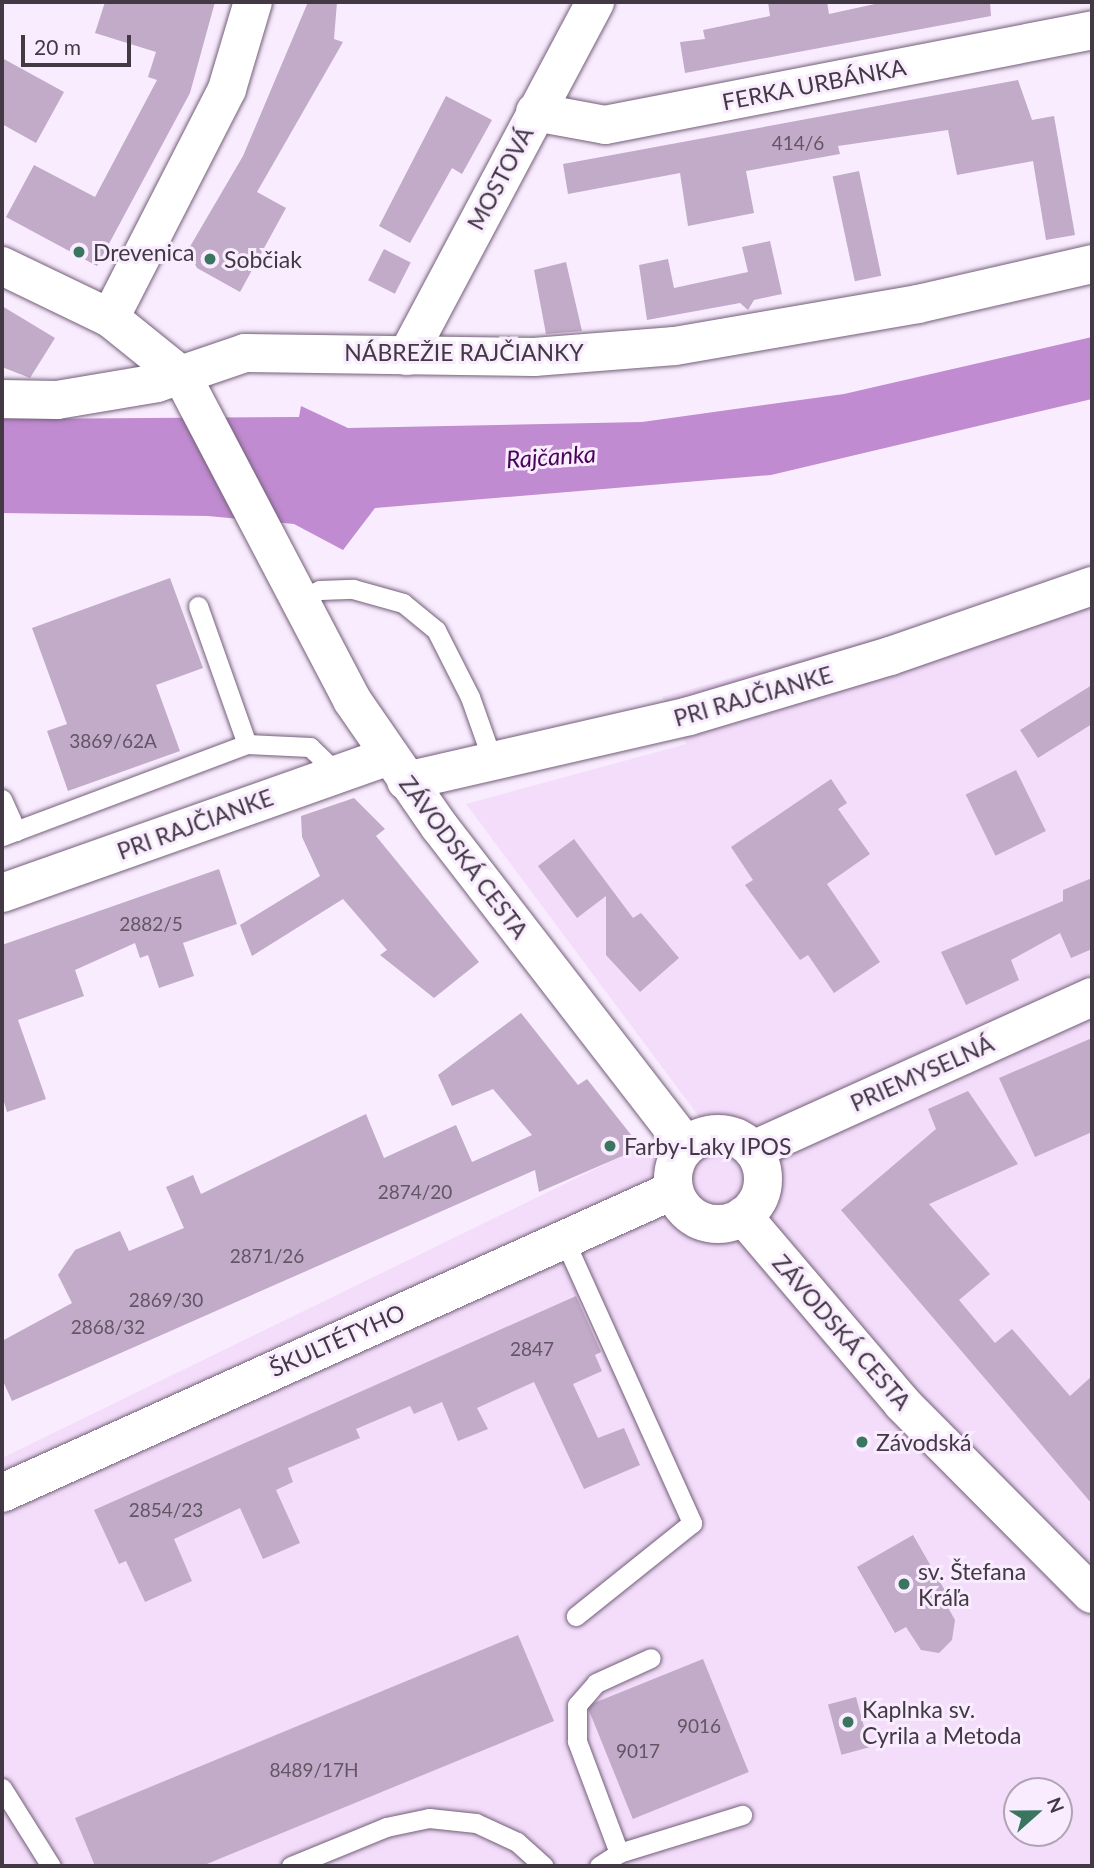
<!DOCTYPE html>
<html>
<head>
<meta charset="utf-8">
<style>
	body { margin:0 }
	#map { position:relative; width:1094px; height:1868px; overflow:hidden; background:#f9ecfe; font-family:Lato,sans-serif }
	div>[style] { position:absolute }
	.built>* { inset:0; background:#f3ddfa }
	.water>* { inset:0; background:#c08bd0 }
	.building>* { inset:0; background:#c1abc8; transform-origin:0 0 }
	.roads { filter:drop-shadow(0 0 2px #735f79) drop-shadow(0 0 2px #735f79) }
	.lane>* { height:19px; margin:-9.5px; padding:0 9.5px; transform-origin:9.5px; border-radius:9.5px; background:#fff }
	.street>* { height:38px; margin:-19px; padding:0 19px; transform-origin:19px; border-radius:19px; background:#fff }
	.secondary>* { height:38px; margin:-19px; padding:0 19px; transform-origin:19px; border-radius:19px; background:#fff }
	.secondary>.ring { margin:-19px; padding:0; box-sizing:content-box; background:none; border:38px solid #fff; border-radius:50% }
	.dots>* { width:19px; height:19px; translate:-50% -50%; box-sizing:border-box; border:4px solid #f9ecfe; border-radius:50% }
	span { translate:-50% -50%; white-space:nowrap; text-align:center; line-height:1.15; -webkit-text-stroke:6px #f9ecfe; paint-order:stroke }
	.number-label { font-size:19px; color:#625665 }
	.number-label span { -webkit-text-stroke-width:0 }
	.street-label { font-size:23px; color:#423944 }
	.poi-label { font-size:23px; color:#423944 }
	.left { translate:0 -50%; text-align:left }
	.water-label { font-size:24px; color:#4a035b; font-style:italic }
	.frame { position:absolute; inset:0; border:4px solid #423944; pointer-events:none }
	.north { position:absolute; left:1003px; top:1777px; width:70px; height:70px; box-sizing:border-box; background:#f9ecfe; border:2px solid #b0a4b4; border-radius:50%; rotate:69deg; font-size:19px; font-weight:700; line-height:28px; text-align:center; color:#423944 }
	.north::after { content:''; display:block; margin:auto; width:24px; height:32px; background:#39755f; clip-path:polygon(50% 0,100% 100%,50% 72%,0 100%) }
	.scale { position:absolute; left:21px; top:35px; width:110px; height:32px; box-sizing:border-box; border:4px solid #423944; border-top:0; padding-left:9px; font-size:21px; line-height:24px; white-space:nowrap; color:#423944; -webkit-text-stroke:5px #f9ecfe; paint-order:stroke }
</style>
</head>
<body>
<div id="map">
	<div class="built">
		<div style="clip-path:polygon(evenodd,1092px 566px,1092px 1866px,2px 1866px,2px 1458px,700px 1118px,466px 804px,686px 744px,662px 697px,919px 627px,1092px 566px,1017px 1791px,1059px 1791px,1059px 1833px,1017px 1833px,1017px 1791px)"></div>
	</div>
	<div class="water">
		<div style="clip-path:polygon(1092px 337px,1092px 399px,771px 475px,375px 508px,343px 550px,294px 524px,208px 516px,2px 513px,2px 419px,299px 417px,301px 406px,348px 428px,642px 422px,844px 394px)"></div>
	</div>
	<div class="building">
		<div style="clip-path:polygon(105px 2px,215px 2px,190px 93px,97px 266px,6px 217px,34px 165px,95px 197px,157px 80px,148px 77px,156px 52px,95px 33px)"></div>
		<div style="clip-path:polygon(308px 2px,337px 2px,334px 39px,343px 42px,257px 192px,286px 208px,240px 292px,197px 268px,188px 250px,243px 156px)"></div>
		<div style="clip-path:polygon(768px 2px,827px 2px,829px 14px,884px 2px,990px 2px,991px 16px,685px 73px,680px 42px,705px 39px,703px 30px,770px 16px)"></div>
		<div style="clip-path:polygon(2px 58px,64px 92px,36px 143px,2px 124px)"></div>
		<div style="clip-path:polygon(1018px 80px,1032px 120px,1054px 116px,1075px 235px,1046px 240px,1033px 161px,957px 175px,948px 130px,838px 146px,840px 154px,746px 171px,754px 213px,688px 226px,680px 173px,568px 194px,563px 164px)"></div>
		<div style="clip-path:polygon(446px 96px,492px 120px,462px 174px,452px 168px,410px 243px,379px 226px)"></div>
		<div style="left:859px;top:171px;width:107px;height:27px;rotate:78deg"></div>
		<div style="clip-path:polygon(770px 241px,782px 294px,754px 300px,748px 310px,740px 303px,647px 320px,639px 265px,668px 259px,674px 288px,748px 272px,742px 247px)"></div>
		<div style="left:384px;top:249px;width:30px;height:35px;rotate:27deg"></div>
		<div style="clip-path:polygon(566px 262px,582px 331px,546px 334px,534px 270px)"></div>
		<div style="clip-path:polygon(2px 306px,55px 338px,30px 378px,2px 367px)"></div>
		<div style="clip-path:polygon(170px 578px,203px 668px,156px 685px,180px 751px,68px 791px,47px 731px,67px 724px,32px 628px)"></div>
		<div style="clip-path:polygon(1092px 685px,1092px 724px,1038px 758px,1020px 730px)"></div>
		<div style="left:1016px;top:770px;width:68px;height:56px;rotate:64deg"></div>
		<div style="clip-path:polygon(831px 779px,847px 803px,838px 809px,870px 854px,827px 884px,880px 962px,834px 993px,808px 955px,800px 960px,745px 885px,753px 880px,731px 847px)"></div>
		<div style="clip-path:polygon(354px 798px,385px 829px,376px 836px,479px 962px,434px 998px,380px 955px,387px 950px,343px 899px,252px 956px,240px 925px,320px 876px,302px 837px,301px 816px)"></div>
		<div style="clip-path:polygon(574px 839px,633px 918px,641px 913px,679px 958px,640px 992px,606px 955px,606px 896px,577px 918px,538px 866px)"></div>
		<div style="clip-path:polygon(219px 869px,237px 924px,183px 943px,194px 976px,159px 988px,148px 955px,140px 958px,135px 943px,75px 970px,84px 996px,18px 1020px,46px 1099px,7px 1112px,2px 1095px,2px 945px)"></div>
		<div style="clip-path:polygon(1092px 878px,1092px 949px,1071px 958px,1060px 933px,1011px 960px,1019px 980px,966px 1005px,941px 952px,1063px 901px,1063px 890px)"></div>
		<div style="clip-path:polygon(521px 1013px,578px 1085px,587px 1079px,632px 1136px,627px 1154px,539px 1192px,535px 1170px,12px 1401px,2px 1379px,2px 1341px,72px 1303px,58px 1275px,75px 1250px,120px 1231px,129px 1251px,184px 1228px,166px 1187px,193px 1175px,201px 1194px,366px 1114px,384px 1158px,456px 1125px,472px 1162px,532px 1135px,493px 1089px,452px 1106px,438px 1075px)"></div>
		<div style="clip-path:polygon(1092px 1038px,1092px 1132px,1035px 1157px,999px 1078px)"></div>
		<div style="clip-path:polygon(968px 1091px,1018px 1164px,929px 1204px,990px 1274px,959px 1300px,995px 1343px,1012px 1329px,1070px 1396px,1092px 1376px,1092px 1504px,841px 1210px,936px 1129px,928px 1109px)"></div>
		<div style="clip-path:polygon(576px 1296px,601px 1352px,595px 1355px,602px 1371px,573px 1384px,598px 1438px,624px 1428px,640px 1465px,584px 1489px,534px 1382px,477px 1408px,488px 1429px,458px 1441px,442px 1402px,414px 1414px,410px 1406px,356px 1429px,360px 1438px,288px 1468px,293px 1482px,276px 1490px,300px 1543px,263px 1559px,240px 1508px,174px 1539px,192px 1581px,145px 1602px,126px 1561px,119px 1564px,94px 1510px)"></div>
		<div style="clip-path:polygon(913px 1535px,951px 1601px,946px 1604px,955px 1620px,952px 1640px,939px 1653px,921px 1650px,906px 1627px,895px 1633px,857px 1567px)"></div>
		<div style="clip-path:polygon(518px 1635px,554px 1721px,202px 1866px,95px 1866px,75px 1818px)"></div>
		<div style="left:703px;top:1659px;width:122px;height:125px;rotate:68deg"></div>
		<div style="left:856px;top:1697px;width:52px;height:29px;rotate:75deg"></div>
	</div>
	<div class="roads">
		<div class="lane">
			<div style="left:296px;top:601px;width:26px;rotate:-25deg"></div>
			<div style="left:320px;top:590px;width:33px;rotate:-2deg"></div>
			<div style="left:353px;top:589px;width:52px;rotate:15.6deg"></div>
			<div style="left:403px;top:603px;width:43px;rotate:39.3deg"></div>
			<div style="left:436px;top:630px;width:75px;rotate:63.1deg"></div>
			<div style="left:470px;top:697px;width:69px;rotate:70.5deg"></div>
			<div style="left:198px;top:606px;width:146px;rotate:70.5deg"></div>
			<div style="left:2px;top:799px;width:35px;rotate:66deg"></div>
			<div style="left:2px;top:836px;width:262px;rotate:-20.6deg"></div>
			<div style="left:247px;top:744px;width:63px;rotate:2.7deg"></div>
			<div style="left:310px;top:747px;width:39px;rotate:44deg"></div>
			<div style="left:563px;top:1237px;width:314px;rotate:65.7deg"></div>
			<div style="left:692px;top:1523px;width:149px;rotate:141.3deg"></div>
			<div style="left:2px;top:1788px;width:92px;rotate:57.9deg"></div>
			<div style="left:619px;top:1853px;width:120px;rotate:-110.6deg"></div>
			<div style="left:577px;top:1741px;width:36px;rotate:-90deg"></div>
			<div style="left:577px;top:1705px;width:29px;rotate:-49deg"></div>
			<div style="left:596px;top:1683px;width:60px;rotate:-24.4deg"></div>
			<div style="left:291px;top:1866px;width:103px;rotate:-22.3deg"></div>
			<div style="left:386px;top:1827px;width:44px;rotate:-11.8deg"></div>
			<div style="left:429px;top:1818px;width:47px;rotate:6.1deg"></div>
			<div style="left:476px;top:1823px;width:45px;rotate:24.9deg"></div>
			<div style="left:517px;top:1842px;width:36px;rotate:42deg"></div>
			<div style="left:599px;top:1866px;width:24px;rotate:-33deg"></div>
			<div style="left:619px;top:1853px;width:129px;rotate:-17.2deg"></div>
		</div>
		<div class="street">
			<div style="left:535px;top:112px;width:71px;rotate:10.5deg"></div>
			<div style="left:605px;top:125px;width:496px;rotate:-11deg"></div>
			<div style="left:110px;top:318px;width:257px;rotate:-62.9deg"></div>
			<div style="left:227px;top:89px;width:91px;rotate:-73.4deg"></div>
			<div style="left:407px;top:356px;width:401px;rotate:-62deg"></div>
			<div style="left:2px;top:399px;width:55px;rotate:1deg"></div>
			<div style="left:57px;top:400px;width:101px;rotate:-9.6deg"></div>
			<div style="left:157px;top:383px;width:93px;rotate:-18.8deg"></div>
			<div style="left:245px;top:353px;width:289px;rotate:0.8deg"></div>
			<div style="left:534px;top:357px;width:141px;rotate:-4.5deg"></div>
			<div style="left:675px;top:346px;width:247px;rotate:-9.8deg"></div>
			<div style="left:918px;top:304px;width:179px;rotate:-12.9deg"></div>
			<div style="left:406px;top:781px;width:290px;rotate:-12.9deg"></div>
			<div style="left:689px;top:716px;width:210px;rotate:-16.6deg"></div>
			<div style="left:890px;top:656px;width:214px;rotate:-19.1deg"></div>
			<div style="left:2px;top:893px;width:411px;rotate:-19.5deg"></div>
			<div style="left:753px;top:1150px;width:372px;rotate:-24.3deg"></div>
			<div style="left:2px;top:1493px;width:737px;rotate:-24.27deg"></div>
		</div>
		<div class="secondary">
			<div style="left:2px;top:266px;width:120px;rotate:25.7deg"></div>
			<div style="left:110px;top:318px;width:92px;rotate:38.9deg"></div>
			<div style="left:182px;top:376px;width:366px;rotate:62.3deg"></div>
			<div style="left:352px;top:700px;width:153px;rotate:55.4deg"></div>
			<div style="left:439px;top:826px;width:404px;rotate:52.3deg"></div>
			<div class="ring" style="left:673px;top:1134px;width:52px;height:52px"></div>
			<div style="left:743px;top:1216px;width:245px;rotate:49.6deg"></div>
			<div style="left:902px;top:1403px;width:269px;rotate:45.2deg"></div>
		</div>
	</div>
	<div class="dots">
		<div style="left:79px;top:252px;background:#39755f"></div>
		<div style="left:210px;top:259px;background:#39755f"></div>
		<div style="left:610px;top:1146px;background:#39755f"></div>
		<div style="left:862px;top:1442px;background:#39755f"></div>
		<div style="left:904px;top:1584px;background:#39755f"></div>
		<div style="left:848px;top:1722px;background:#39755f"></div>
	</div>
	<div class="number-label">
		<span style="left:798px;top:143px">414/6</span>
		<span style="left:113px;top:741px">3869/62A</span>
		<span style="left:151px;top:924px">2882/5</span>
		<span style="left:415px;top:1192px">2874/20</span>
		<span style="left:267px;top:1256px">2871/26</span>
		<span style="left:166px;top:1300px">2869/30</span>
		<span style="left:108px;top:1327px">2868/32</span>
		<span style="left:532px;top:1349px">2847</span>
		<span style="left:166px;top:1510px">2854/23</span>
		<span style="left:699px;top:1726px">9016</span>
		<span style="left:638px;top:1751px">9017</span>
		<span style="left:314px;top:1770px">8489/17H</span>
	</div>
	<div class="street-label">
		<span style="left:814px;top:84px;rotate:-11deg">FERKA URBÁNKA</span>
		<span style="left:500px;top:178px;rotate:-62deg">MOSTOVÁ</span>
		<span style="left:464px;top:352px">NÁBREŽIE RAJČIANKY</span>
		<span style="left:753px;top:696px;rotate:-16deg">PRI RAJČIANKE</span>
		<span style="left:195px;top:824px;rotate:-20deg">PRI RAJČIANKE</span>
		<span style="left:464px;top:857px;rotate:53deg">ZÁVODSKÁ CESTA</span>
		<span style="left:922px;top:1073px;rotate:-24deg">PRIEMYSELNÁ</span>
		<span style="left:842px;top:1332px;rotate:49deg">ZÁVODSKÁ CESTA</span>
		<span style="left:337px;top:1340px;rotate:-24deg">ŠKULTÉTYHO</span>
	</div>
	<div class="poi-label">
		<span class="left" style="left:93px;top:252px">Drevenica</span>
		<span class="left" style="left:224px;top:259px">Sobčiak</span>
		<span class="left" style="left:624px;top:1146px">Farby-Laky IPOS</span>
		<span class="left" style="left:876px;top:1442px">Závodská</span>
		<span class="left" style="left:918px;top:1584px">sv. Štefana<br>Kráľa</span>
		<span class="left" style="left:862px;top:1722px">Kaplnka sv.<br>Cyrila a Metoda</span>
	</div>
	<div class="water-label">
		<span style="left:551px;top:456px;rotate:-4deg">Rajčanka</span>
	</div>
	<div class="frame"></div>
	<div class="north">N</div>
	<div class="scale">20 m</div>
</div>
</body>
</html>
